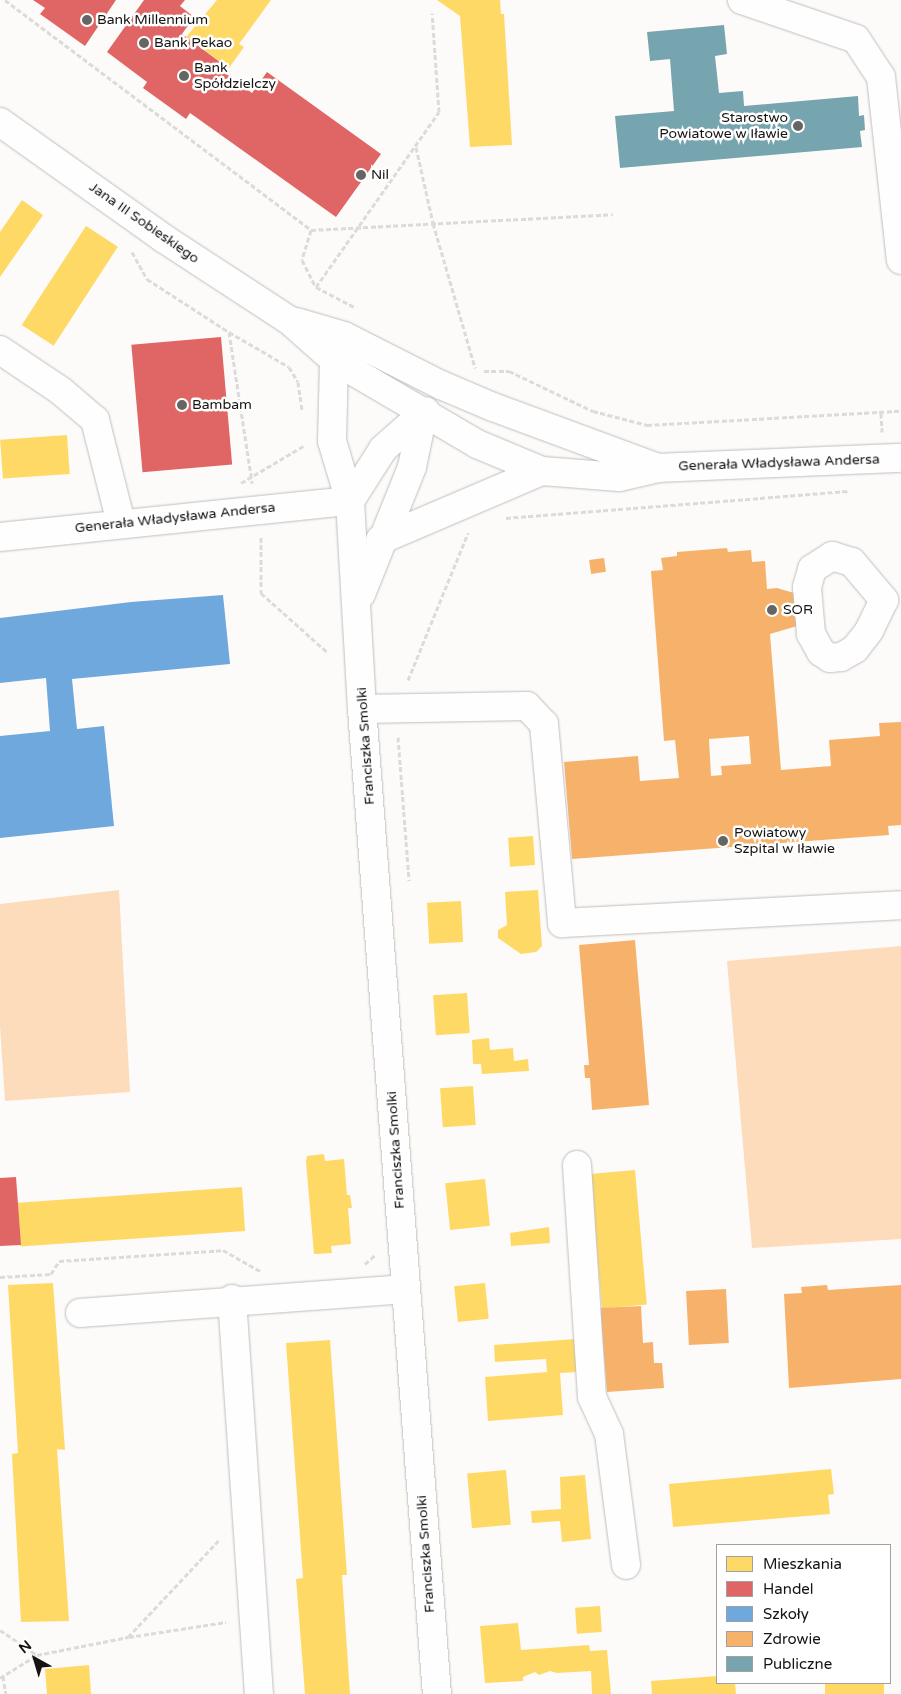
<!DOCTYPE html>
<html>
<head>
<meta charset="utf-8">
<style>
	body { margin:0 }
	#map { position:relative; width:901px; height:1694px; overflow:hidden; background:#fdfbf9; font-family:"Varela Round",sans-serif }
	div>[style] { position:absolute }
	.green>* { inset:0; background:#fcdcbb }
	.homes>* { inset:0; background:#ffd966; transform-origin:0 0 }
	.shops>* { inset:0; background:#e06666; transform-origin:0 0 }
	.schools>* { inset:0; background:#6fa8dc }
	.health>* { inset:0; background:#f6b26b; transform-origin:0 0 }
	.public>* { inset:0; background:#76a5af }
	.path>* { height:3px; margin-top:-1.5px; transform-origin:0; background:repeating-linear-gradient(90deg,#dbdbda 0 5px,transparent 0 7.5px) }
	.roads { filter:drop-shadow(0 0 1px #c0bebc) drop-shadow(0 0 1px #c0bebc) }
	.minor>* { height:28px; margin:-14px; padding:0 14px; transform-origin:14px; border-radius:14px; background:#fffefe }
	.dots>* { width:14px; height:14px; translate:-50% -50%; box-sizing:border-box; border:2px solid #fff; border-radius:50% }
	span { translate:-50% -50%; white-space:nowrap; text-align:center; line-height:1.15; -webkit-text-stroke:5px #fff; paint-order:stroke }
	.poi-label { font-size:14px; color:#151412 }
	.left { translate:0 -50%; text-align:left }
	.right { translate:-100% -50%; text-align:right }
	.street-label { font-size:14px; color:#151412 }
	.legend { position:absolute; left:716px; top:1544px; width:175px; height:140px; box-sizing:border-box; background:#fff; border:1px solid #a1a1a0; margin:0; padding:6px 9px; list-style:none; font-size:15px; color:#151412 }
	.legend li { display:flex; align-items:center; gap:10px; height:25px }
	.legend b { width:25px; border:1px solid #a1a1a0 }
	.north { position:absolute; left:10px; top:1634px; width:50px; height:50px; -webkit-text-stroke:4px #fff; paint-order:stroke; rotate:321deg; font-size:14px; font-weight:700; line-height:20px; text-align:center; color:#151412 }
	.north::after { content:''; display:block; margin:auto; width:18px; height:22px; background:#151412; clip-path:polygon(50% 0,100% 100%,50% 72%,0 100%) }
</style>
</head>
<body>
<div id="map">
	<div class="green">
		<div style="clip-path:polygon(119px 890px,130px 1092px,5px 1101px,0 1026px,0 904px)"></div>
		<div style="clip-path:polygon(901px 946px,901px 1239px,752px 1248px,727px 961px)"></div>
	</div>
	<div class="homes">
		<div style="clip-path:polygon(217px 0,271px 0,239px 44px,244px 47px,229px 68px,186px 37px)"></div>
		<div style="clip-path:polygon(437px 0,500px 0,501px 14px,504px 14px,512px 145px,470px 147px,460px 16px)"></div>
		<div style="clip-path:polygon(22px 200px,43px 215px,0 277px,0 232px)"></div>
		<div style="left:86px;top:226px;width:38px;height:118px;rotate:33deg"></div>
		<div style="left:67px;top:435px;width:39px;height:67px;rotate:86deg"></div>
		<div style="left:533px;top:836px;width:29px;height:25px;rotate:86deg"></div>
		<div style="clip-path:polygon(538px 890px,542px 946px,536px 952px,521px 954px,498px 938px,498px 930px,507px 925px,505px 892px)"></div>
		<div style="left:461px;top:901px;width:41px;height:34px;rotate:87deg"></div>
		<div style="left:467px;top:993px;width:40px;height:34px;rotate:86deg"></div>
		<div style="clip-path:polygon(489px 1038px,490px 1050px,513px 1048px,514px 1061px,528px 1059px,529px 1071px,482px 1074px,481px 1064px,473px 1064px,472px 1040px)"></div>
		<div style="left:473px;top:1086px;width:39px;height:33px;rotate:86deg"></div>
		<div style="clip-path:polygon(324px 1154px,325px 1161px,344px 1159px,347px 1195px,350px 1195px,352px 1208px,348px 1208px,351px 1244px,331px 1246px,332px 1253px,314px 1254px,306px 1162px,307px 1156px)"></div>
		<div style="left:635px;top:1170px;width:135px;height:45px;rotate:85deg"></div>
		<div style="left:485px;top:1179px;width:47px;height:40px;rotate:84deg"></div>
		<div style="left:242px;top:1187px;width:44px;height:225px;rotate:86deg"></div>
		<div style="clip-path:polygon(549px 1227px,550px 1243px,511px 1246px,510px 1233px)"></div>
		<div style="clip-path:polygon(53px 1283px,65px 1450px,57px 1449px,69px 1621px,21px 1622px,12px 1454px,18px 1453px,8px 1285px)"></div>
		<div style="left:485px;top:1283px;width:36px;height:31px;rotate:84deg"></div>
		<div style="clip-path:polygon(575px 1339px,578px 1372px,560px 1373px,563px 1415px,488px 1421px,485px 1377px,547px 1372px,546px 1359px,495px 1362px,494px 1345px)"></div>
		<div style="clip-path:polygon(330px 1340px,347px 1575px,342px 1575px,350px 1694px,305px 1694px,296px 1579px,303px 1578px,286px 1343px)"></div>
		<div style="clip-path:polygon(831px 1469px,834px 1494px,828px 1495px,830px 1514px,673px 1527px,669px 1484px)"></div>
		<div style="left:506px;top:1470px;width:55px;height:39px;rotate:85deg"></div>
		<div style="clip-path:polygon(585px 1475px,591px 1539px,562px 1542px,560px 1521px,532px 1523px,531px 1511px,561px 1509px,560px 1477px)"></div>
		<div style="left:600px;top:1606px;width:26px;height:25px;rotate:86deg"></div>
		<div style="clip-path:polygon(518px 1623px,521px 1650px,589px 1645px,590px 1651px,607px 1650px,611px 1694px,592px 1694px,591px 1671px,557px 1673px,550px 1671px,539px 1675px,535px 1672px,523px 1677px,523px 1681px,485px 1683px,480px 1626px)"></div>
		<div style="clip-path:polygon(89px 1665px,91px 1694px,47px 1694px,45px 1669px)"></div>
		<div style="clip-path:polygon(717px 1676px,717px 1683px,735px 1683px,736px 1694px,652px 1694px,651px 1681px)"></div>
		<div style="left:825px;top:1683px;width:59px;height:11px"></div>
	</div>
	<div class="shops">
		<div style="clip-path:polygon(33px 0,116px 0,85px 46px,40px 14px,45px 8px)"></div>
		<div style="clip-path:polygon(144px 0,185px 0,180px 6px,194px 17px,182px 34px,224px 65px,221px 70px,252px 93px,267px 72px,381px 154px,336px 217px,190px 113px,186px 119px,143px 88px,147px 82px,107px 52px)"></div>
		<div style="left:221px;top:337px;width:128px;height:90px;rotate:85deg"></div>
		<div style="clip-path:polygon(16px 1177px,21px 1245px,0 1246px,0 1178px)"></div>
	</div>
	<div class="schools">
		<div style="clip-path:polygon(223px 595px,230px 664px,72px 679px,77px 729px,104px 726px,114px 826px,0 838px,0 736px,50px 731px,46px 678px,0 683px,0 618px,131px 602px)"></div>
	</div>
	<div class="health">
		<div style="clip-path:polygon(evenodd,727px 548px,728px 552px,751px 550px,752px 562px,765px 561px,767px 589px,777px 588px,794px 593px,797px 626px,770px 634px,781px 770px,831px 766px,829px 740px,880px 736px,879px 723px,901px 722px,901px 825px,888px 826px,889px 835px,572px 859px,564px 762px,638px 756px,640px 781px,679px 778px,675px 740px,664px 741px,651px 571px,663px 570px,661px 558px,677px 556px,677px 552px,727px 548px,749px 736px,751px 764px,721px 766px,722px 775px,711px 776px,709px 739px,749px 736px)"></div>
		<div style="left:604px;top:558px;width:14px;height:15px;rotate:82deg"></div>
		<div style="clip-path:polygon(635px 940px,649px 1105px,592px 1110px,590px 1078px,585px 1078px,584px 1065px,589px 1065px,579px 945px)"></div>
		<div style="clip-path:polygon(827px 1285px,828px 1290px,901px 1285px,901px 1379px,789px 1388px,784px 1294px,802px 1293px,801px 1287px)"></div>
		<div style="left:726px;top:1289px;width:54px;height:40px;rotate:87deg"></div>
		<div style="clip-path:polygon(641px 1306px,643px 1343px,653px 1342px,654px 1363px,662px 1363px,664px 1388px,607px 1392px,600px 1308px)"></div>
	</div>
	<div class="public">
		<div style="clip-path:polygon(724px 25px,727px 54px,715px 56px,719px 93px,743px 91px,744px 106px,858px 96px,859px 116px,864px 115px,865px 130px,860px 131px,862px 147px,620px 168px,615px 116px,674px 111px,670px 59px,650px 61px,647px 32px)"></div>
	</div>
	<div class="path">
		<div style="left:5px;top:0;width:383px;rotate:36.9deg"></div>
		<div style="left:311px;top:230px;width:302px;rotate:-3deg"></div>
		<div style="left:416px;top:147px;width:78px;rotate:77.4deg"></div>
		<div style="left:433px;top:223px;width:151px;rotate:73.8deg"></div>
		<div style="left:311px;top:230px;width:31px;rotate:107deg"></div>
		<div style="left:302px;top:260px;width:30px;rotate:63deg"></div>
		<div style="left:316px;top:287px;width:45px;rotate:27.7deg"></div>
		<div style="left:132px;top:252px;width:31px;rotate:61deg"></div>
		<div style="left:147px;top:279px;width:98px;rotate:32.9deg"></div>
		<div style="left:229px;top:332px;width:153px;rotate:81.3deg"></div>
		<div style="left:316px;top:287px;width:214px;rotate:-54.9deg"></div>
		<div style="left:439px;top:112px;width:99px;rotate:-94deg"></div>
		<div style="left:229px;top:332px;width:69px;rotate:30.3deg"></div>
		<div style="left:289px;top:367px;width:17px;rotate:59deg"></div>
		<div style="left:298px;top:382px;width:29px;rotate:82deg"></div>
		<div style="left:484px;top:371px;width:25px"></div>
		<div style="left:509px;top:371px;width:93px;rotate:25.5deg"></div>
		<div style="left:593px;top:411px;width:56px;rotate:14.5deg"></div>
		<div style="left:647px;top:425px;width:254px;rotate:-3.2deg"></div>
		<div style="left:881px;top:413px;width:19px;rotate:87deg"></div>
		<div style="left:241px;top:483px;width:74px;rotate:-30.7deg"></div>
		<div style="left:506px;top:518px;width:343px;rotate:-4.5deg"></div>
		<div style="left:261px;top:537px;width:56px;rotate:90deg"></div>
		<div style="left:261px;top:593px;width:90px;rotate:41.8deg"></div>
		<div style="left:408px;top:680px;width:159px;rotate:-67.8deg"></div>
		<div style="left:398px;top:737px;width:144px;rotate:85.6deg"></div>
		<div style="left:365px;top:1264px;width:13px;rotate:-42deg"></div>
		<div style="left:0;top:1277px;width:51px;rotate:-3.4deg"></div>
		<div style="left:51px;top:1274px;width:15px;rotate:-58deg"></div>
		<div style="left:59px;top:1261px;width:164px;rotate:-3.8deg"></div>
		<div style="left:223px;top:1250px;width:43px;rotate:29.6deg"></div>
		<div style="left:0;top:1630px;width:45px;rotate:34deg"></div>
		<div style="left:37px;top:1655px;width:93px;rotate:-11.2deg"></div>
		<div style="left:128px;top:1637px;width:134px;rotate:-46.8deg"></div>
		<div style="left:129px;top:1637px;width:98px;rotate:-8.8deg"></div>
		<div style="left:3px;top:1676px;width:18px;rotate:81deg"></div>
		<div style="left:0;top:1678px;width:44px;rotate:-31.9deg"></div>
	</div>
	<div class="roads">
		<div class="minor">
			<div style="left:742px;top:0;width:120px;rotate:18.9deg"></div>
			<div style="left:856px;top:39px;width:45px;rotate:56.7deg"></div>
			<div style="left:881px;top:77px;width:184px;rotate:83.8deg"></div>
			<div style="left:0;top:122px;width:200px;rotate:35.4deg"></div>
			<div style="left:163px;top:238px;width:150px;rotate:33.1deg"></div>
			<div style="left:289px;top:320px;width:60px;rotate:41.6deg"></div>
			<div style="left:334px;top:360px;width:166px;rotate:30.4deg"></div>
			<div style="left:477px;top:444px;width:70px;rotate:22.6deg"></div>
			<div style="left:542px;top:471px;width:77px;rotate:4.5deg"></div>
			<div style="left:619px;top:477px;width:40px;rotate:-13deg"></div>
			<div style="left:658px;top:468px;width:243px;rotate:-2.4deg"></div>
			<div style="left:296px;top:322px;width:50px;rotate:16.3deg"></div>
			<div style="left:344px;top:336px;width:109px;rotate:26.8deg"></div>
			<div style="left:441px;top:385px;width:56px;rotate:22.9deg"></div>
			<div style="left:493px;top:407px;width:176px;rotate:20.3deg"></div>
			<div style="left:0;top:350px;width:73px;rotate:33.9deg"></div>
			<div style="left:61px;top:391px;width:45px;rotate:40.5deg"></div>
			<div style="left:95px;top:420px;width:106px;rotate:75.8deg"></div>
			<div style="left:334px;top:360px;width:81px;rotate:91.4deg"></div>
			<div style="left:332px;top:441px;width:63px;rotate:73.3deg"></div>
			<div style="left:350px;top:501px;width:208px;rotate:86.7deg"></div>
			<div style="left:362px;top:709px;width:988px;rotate:85.65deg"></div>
			<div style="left:350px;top:501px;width:62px;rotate:-57.6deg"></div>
			<div style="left:383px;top:449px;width:57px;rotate:-41.5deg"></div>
			<div style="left:0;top:537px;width:352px;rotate:-5.9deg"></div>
			<div style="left:380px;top:540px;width:176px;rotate:-23.1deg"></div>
			<div style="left:832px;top:556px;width:21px;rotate:17deg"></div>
			<div style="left:852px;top:562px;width:50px;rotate:49.9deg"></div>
			<div style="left:884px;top:600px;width:34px;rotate:116deg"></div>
			<div style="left:869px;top:631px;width:23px;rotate:128deg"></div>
			<div style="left:855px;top:649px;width:16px;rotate:150deg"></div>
			<div style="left:841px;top:657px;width:11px;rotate:175deg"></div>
			<div style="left:830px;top:658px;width:11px;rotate:-146deg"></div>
			<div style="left:821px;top:652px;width:21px;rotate:-119deg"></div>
			<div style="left:811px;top:634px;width:47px;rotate:-94.9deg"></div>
			<div style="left:807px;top:587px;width:19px;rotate:-74deg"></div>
			<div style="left:812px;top:569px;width:24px;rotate:-33deg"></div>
			<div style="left:361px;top:594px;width:137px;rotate:-68.1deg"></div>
			<div style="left:412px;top:467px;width:54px;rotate:-78.3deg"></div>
			<div style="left:362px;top:709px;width:165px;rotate:-1deg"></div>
			<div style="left:527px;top:706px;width:25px;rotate:47deg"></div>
			<div style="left:544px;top:724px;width:200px;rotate:84.8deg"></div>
			<div style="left:562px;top:923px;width:339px;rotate:-3deg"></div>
			<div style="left:577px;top:1165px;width:232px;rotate:86.3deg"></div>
			<div style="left:592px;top:1397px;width:41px;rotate:65.3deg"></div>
			<div style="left:609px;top:1434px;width:132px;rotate:82.6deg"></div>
			<div style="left:232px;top:1299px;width:396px;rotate:86.1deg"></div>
			<div style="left:80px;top:1313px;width:327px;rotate:-4.2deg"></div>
		</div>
	</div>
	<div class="dots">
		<div style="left:87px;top:20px;background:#666563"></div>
		<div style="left:144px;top:43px;background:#666563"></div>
		<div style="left:184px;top:76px;background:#666563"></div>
		<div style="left:798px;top:126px;background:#666563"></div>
		<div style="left:361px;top:175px;background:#666563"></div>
		<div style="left:182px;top:405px;background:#666563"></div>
		<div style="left:772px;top:610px;background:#666563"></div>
		<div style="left:723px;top:841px;background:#666563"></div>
	</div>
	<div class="poi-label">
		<span class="left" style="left:97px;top:20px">Bank Millennium</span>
		<span class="left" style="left:154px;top:43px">Bank Pekao</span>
		<span class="left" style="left:194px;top:76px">Bank<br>Spółdzielczy</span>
		<span class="right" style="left:788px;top:126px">Starostwo<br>Powiatowe w Iławie</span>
		<span class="left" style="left:371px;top:175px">Nil</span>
		<span class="left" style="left:192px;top:405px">Bambam</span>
		<span class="left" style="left:783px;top:610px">SOR</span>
		<span class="left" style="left:734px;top:841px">Powiatowy<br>Szpital w Iławie</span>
	</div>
	<div class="street-label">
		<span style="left:144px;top:223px;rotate:35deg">Jana III Sobieskiego</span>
		<span style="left:779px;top:463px;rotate:-2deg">Generała Władysława Andersa</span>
		<span style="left:175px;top:518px;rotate:-6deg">Generała Władysława Andersa</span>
		<span style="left:366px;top:746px;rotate:-94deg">Franciszka Smolki</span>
		<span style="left:396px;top:1150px;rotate:-94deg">Franciszka Smolki</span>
		<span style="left:426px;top:1554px;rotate:-94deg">Franciszka Smolki</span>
	</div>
	<ul class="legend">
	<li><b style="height:14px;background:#ffd966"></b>Mieszkania</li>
	<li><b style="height:14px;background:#e06666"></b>Handel</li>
	<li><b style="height:14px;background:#6fa8dc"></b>Szkoły</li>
	<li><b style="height:14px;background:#f6b26b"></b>Zdrowie</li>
	<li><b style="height:14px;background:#76a5af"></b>Publiczne</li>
	</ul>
	<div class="north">N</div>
</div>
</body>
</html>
